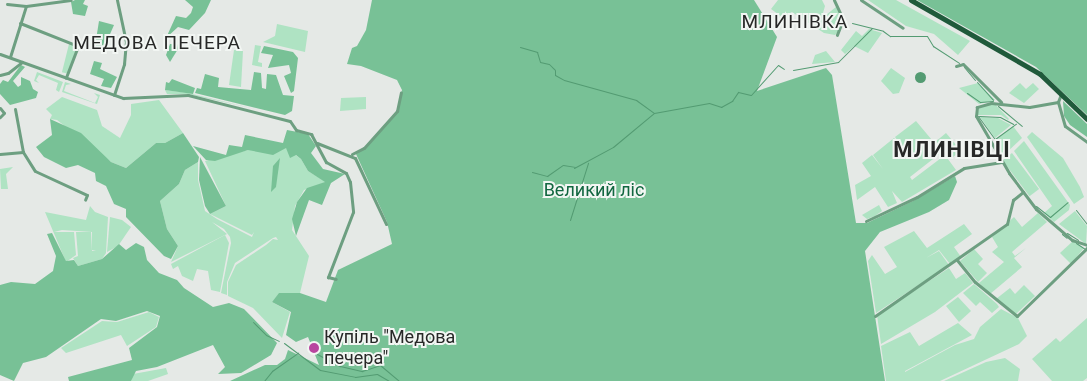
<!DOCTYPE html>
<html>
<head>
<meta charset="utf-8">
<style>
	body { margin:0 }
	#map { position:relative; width:1087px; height:381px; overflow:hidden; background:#e5e9e6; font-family:Roboto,sans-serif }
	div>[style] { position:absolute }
	.green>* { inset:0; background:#afe3c3; transform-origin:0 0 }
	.forest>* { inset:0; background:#78c196 }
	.water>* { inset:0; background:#539b72 }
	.round { border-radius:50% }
	.stream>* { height:1px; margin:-0.5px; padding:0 0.5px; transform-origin:0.5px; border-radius:0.5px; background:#539b72 }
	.street>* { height:3px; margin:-1.5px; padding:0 1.5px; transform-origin:1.5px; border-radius:1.5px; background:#6d9f81 }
	.primary>* { height:5px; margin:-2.5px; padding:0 2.5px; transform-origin:2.5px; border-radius:2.5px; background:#205a3b }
	.dots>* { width:14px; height:14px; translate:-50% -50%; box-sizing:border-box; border:2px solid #f2f6f3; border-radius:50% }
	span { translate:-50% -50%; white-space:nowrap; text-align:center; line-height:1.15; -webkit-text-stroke:4px #f2f6f3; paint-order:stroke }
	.park-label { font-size:18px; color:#126740 }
	.poi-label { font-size:18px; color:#272827 }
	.left { translate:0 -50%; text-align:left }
	.neighbourhood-label { font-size:19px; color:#272827; letter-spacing:1px }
	.district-label { font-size:22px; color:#272827; font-weight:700; letter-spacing:1px }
</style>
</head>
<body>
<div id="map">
	<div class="green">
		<div style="clip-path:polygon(778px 0,822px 0,825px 6px,823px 13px,826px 15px,836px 7px,842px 19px,838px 32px,835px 35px,824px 33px,792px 12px,782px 17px,771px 9px)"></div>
		<div style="clip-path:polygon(868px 0,896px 0,970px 41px,958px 55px,934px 34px,906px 26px)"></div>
		<div style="clip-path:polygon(277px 24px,308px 31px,305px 52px,263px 42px,275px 36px)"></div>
		<div style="clip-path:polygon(869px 29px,882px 33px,868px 53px,854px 46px,845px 54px,841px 50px,856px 31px,862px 36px)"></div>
		<div style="left:69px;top:44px;width:8px;height:29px;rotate:14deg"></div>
		<div style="clip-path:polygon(255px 45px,261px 46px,258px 62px,262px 63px,262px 67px,252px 65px)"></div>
		<div style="clip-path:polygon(234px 50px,243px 51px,241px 87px,229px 85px)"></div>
		<div style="clip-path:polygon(826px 51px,835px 62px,812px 64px,815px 55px)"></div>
		<div style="clip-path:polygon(891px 68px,905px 78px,899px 93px,893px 94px,881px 81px)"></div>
		<div style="clip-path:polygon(37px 72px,63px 82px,59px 92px,56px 90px,58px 83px,39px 75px,36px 80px,39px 83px,34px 81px)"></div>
		<div style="clip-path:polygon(65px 82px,71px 84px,66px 85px,64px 91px,95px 103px,98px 97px,94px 93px,100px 95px,97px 104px,62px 92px)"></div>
		<div style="clip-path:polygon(978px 83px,995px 100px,979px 104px,959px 88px)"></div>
		<div style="clip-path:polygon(1020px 83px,1026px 89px,1033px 83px,1039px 89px,1024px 103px,1009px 93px)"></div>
		<div style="clip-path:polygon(165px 90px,188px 93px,259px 110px,188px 94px,167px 94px)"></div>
		<div style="clip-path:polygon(62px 97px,97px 110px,102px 126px,120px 138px,131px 115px,131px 104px,159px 100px,183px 133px,165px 143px,156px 143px,126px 168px,111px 162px,57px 120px,50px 119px,52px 115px,46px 109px)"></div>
		<div style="clip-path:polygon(366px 97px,366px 109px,340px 111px,341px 98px)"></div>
		<div style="clip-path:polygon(994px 103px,1009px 119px,1008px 120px,1001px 115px,977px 115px,980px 106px)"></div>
		<div style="clip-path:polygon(980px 117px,998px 118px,1011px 125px,995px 138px)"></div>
		<div style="clip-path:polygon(916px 121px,942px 152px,910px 177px,912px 180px,945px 155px,956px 170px,902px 202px,892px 191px,897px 203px,888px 207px,875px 187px,857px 200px,855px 185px,871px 176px,862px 163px,872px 155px,883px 169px,873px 155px,894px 138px,906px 152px,895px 137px)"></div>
		<div style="clip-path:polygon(1013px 126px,1022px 138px,1003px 156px,996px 140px)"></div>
		<div style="clip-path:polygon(1032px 132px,1063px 158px,1080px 187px,1084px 197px,1074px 204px,1027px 137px)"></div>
		<div style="left:946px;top:133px;width:23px;height:13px;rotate:50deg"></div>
		<div style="clip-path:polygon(1024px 141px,1070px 205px,1069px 210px,1054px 222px,1044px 213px,1052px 206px,1014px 151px)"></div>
		<div style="clip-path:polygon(286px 148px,301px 159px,308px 171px,326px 182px,304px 190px,295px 206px,292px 230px,309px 256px,300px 293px,279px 294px,272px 302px,290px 312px,282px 338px,253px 308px,228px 296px,228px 282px,236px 265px,266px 245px,273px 239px,278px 240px,276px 237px,273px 238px,235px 263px,227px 282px,227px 295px,221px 293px,231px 243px,230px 237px,224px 229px,212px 222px,227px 234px,171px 262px,178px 246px,167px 229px,160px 201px,179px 184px,185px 170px,198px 162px,198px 180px,205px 211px,217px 219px,252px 237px,254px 232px,252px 235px,210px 214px,226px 206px,205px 161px,248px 150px)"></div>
		<div style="left:1012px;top:153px;width:45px;height:12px;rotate:53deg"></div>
		<div style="clip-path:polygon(13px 167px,6px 174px,8px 189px,1px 189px,0 169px)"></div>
		<div style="clip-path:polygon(879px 205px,882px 211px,875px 216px,867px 219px,862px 215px)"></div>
		<div style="clip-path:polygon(90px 206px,95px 212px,108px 217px,106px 253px,102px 259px,78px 266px,73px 258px,78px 256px,76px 232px,91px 232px,92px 251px,96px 250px,92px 250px,92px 232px,62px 230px,54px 232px,74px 232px,76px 255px,66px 262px,45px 212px,86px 220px)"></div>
		<div style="clip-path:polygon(1075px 211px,1087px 226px,1086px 244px,1059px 224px)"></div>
		<div style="clip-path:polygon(1038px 213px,1047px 222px,1012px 252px,1015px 256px,1026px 248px,1014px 258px,1022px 267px,990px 294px,979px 283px,1004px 262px,992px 252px,998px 247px,992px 237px,1014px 217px,1022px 227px)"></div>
		<div style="clip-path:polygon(110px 217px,122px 220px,131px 227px,118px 246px,107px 252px)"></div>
		<div style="clip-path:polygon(964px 224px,972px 234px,954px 247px,961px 257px,950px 264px,939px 250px,926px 258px,939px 251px,949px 265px,876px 313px,868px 261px,872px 255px,885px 274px,897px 267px,884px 247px,914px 231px,927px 248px)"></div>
		<div style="clip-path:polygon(225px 235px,229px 243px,220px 292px,211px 290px,208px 271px,197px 269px,193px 281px,182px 276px,178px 266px,173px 269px,171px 264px)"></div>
		<div style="clip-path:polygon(1073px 241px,1084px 248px,1071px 264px,1060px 253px)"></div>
		<div style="clip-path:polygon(974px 249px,983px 259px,978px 264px,987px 273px,978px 282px,960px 261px)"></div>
		<div style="clip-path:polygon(949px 268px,956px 279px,965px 273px,973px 283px,935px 312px,881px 344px,877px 315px)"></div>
		<div style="clip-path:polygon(974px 284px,997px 304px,999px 307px,992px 313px,980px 302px,976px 306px,963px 293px)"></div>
		<div style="clip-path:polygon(1024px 285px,1035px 296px,1015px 315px,996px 299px,1010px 288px,1015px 294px)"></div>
		<div style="clip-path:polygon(958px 297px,971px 311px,959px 322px,946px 306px)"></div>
		<div style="clip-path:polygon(1001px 309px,1018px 318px,1027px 336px,1019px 344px,940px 381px,886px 381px,881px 346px,910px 332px,919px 346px,958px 323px,972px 335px,905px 371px,905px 372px,955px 345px,974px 339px,980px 327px)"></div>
		<div style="clip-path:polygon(149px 312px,159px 317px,156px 327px,127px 346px,121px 335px,66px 353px,61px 348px,102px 321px,117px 322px)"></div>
		<div style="clip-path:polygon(1087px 318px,1087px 378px,1083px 381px,1052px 381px,1032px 359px,1056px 338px,1060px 342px)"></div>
		<div style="clip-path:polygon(1005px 358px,1020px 369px,1018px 381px,944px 381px,986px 362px)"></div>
		<div style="clip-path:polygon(166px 368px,168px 374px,148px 381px,131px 381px,133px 374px)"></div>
	</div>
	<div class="forest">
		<div style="clip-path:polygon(75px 0,85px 0,83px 4px,88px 6px,85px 16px,73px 14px,71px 2px)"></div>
		<div style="clip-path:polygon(185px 0,211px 0,205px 13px,189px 30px,178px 27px,166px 38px,176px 16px,186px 18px,191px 13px,193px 7px)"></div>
		<div style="clip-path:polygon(372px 0,754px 0,777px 37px,757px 91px,826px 68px,832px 75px,856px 223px,867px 223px,913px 201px,955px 176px,957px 182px,949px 200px,929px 212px,880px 232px,865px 251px,885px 381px,230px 381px,265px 365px,277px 365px,285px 359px,288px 350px,319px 365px,308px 337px,296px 342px,286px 335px,291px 312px,272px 302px,279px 293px,300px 293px,326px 302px,338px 270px,392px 244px,387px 222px,356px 154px,365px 148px,397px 111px,402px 90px,397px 80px,361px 66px,347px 64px,352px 48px,357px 46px,366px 30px)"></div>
		<div style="clip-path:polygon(917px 0,1087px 0,1087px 115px,1036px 67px)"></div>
		<div style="clip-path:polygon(99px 21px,114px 25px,104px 48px,95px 46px)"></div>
		<div style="clip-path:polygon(170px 44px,177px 44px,178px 49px,170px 62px,166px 55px)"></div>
		<div style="clip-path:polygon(264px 46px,293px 52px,298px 58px,294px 91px,291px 93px,284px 76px,291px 73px,289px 65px,268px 68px,273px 55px,261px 53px)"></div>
		<div style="clip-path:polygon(94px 61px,102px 63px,100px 69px,117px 77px,111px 88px,101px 86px,104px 79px,90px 74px)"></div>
		<div style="clip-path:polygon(21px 65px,25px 67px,13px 81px,18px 87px,21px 85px,21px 77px,30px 81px,33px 89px,38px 92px,36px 98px,10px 105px,0 94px,0 84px,3px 80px,8px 82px)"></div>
		<div style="clip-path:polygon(254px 72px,261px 73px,262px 88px,266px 89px,267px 74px,276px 75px,283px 95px,294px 96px,292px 111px,285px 115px,195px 93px,197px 88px,201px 89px,205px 74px,219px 78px,218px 87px,251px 90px)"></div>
		<div style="clip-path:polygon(172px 79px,195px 88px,193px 94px,165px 90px,166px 82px,169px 83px)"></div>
		<div style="clip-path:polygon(1063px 101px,1087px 124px,1087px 137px,1070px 125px,1064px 116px)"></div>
		<div style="clip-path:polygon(50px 119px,81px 133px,111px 162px,126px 168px,156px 143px,165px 143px,183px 133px,199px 157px,198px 162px,185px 170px,179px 184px,160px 201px,167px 229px,178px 246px,171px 259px,164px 256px,126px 217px,126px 209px,114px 204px,106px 186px,96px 181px,95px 173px,78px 165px,66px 168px,44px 157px,36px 147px,52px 135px)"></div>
		<div style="clip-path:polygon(287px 130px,308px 134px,316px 146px,311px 153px,323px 169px,345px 174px,331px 183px,322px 205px,309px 200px,296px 236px,292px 219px,297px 202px,307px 188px,325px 182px,308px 171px,301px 159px,296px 155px,290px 158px,286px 148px,273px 155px,248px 150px,215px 161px,206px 160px,193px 146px,226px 155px,229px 145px,242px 147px,245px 135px,283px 143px)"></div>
		<div style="clip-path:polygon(200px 157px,226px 206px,210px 214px,205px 206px,199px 180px)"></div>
		<div style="clip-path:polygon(280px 158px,276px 187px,271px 192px,273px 166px)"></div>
		<div style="clip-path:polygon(52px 233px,66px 261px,74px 260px,78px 266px,102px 259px,119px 244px,126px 250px,136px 243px,144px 247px,147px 260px,159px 273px,177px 280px,184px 288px,213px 307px,229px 303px,244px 309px,277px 343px,271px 355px,241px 373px,218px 374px,225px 367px,213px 345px,157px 367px,136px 371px,131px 381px,69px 381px,68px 377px,132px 360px,129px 348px,157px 327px,160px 316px,147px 311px,116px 321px,101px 319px,46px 357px,23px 363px,14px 381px,0 375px,0 285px,11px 282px,35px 284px,53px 271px,56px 256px,47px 234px)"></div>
	</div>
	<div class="water">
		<div class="round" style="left:914.5px;top:71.5px;width:11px;height:11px"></div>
	</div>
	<div class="stream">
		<div style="left:852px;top:23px;width:32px;rotate:14deg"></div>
		<div style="left:883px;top:31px;width:9px;rotate:36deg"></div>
		<div style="left:890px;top:36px;width:37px"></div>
		<div style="left:927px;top:36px;width:12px;rotate:59deg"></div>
		<div style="left:933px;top:46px;width:31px;rotate:33deg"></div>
		<div style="left:520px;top:47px;width:18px;rotate:16deg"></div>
		<div style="left:537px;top:52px;width:10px;rotate:73deg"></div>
		<div style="left:540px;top:62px;width:9px;rotate:13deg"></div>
		<div style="left:549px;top:64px;width:8px;rotate:45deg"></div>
		<div style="left:555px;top:70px;width:5px;rotate:90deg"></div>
		<div style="left:555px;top:75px;width:10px;rotate:29deg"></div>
		<div style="left:564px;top:80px;width:75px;rotate:15.5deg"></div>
		<div style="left:636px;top:100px;width:22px;rotate:36deg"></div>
		<div style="left:654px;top:113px;width:56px;rotate:-10.3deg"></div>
		<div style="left:709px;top:103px;width:13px;rotate:18deg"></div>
		<div style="left:721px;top:107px;width:13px;rotate:-29deg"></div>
		<div style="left:732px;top:101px;width:11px;rotate:-56deg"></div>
		<div style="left:738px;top:92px;width:13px;rotate:13deg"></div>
		<div style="left:751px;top:95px;width:40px;rotate:-48deg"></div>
		<div style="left:778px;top:65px;width:7px;rotate:34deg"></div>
		<div style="left:964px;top:67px;width:17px;rotate:50deg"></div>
		<div style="left:793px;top:70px;width:46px;rotate:-10.1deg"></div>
		<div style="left:838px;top:62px;width:48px;rotate:-45deg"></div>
		<div style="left:977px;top:82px;width:24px;rotate:48deg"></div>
		<div style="left:967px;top:93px;width:16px;rotate:35deg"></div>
		<div style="left:980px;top:102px;width:13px;rotate:-4deg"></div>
		<div style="left:998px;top:106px;width:31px;rotate:40deg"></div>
		<div style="left:978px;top:116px;width:29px;rotate:54deg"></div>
		<div style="left:995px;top:139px;width:26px;rotate:-36deg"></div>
		<div style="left:979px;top:116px;width:21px;rotate:3deg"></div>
		<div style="left:1000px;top:117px;width:15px;rotate:28deg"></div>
		<div style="left:574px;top:168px;width:44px;rotate:-28.3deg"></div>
		<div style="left:613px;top:147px;width:53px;rotate:-39.7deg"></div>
		<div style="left:532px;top:172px;width:16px;rotate:15deg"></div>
		<div style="left:547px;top:176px;width:19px;rotate:-35deg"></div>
		<div style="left:563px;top:165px;width:12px;rotate:9deg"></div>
		<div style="left:1036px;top:206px;width:18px;rotate:38deg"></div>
		<div style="left:1050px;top:217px;width:23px;rotate:-40deg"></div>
		<div style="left:1076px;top:210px;width:18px;rotate:52deg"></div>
		<div style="left:570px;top:220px;width:60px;rotate:-72.5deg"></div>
		<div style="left:1067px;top:233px;width:13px;rotate:32deg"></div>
		<div style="left:1062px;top:234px;width:6px;rotate:39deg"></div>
		<div style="left:1076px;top:243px;width:11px;rotate:34deg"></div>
		<div style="left:253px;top:322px;width:18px;rotate:45deg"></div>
		<div style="left:266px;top:335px;width:14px;rotate:25deg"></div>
		<div style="left:284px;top:343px;width:45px;rotate:36.9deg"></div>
		<div style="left:320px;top:370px;width:36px;rotate:11deg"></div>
		<div style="left:355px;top:377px;width:22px;rotate:-8deg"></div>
		<div style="left:377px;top:374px;width:14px;rotate:30deg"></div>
		<div style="left:315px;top:345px;width:9px;rotate:77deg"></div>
		<div style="left:317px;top:354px;width:26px;rotate:28deg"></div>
		<div style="left:340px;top:366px;width:23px;rotate:13deg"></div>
		<div style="left:362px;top:371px;width:19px;rotate:-18deg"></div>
		<div style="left:380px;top:365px;width:25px;rotate:40deg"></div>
		<div style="left:314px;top:348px;width:3px;rotate:18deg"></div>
		<div style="left:264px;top:381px;width:13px;rotate:-51deg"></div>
		<div style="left:272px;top:371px;width:32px;rotate:-35deg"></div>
	</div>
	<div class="street">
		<div style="left:834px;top:0;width:21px;rotate:65deg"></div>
		<div style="left:843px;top:19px;width:17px;rotate:111deg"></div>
		<div style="left:861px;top:0;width:50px;rotate:33.7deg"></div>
		<div style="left:7px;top:4px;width:19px;rotate:6deg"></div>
		<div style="left:26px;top:6px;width:45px;rotate:-7.6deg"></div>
		<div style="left:20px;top:23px;width:62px;rotate:21.6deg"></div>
		<div style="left:78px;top:46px;width:34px;rotate:111deg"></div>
		<div style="left:0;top:54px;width:131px;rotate:19.7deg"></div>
		<div style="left:123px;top:98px;width:65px;rotate:-2.6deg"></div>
		<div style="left:188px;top:95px;width:105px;rotate:14.3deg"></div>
		<div style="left:290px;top:121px;width:11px;rotate:56deg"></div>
		<div style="left:296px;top:130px;width:16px;rotate:15deg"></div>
		<div style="left:311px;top:134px;width:32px;rotate:62deg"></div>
		<div style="left:326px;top:162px;width:23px;rotate:29deg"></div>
		<div style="left:346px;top:173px;width:10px;rotate:66deg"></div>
		<div style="left:350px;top:182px;width:30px;rotate:84deg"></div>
		<div style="left:353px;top:212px;width:70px;rotate:111deg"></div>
		<div style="left:328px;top:277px;width:8px;rotate:14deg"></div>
		<div style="left:10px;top:57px;width:53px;rotate:-72.6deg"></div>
		<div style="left:956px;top:66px;width:7px;rotate:-16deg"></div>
		<div style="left:963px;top:64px;width:54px;rotate:45deg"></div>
		<div style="left:0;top:75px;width:8px;rotate:-14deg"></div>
		<div style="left:8px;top:73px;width:18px;rotate:-38deg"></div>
		<div style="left:1061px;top:94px;width:9px;rotate:111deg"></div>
		<div style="left:1058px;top:102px;width:25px;rotate:74deg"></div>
		<div style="left:1065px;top:126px;width:27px;rotate:36deg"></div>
		<div style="left:114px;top:95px;width:33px;rotate:-72deg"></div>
		<div style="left:124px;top:64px;width:22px;rotate:-85deg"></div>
		<div style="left:126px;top:42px;width:43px;rotate:-102.1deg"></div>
		<div style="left:1058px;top:102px;width:29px;rotate:170deg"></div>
		<div style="left:1029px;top:107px;width:38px;rotate:-174deg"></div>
		<div style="left:991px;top:103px;width:15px;rotate:164deg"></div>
		<div style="left:977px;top:107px;width:9px;rotate:96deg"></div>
		<div style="left:976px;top:116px;width:66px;rotate:59.9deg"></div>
		<div style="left:1009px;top:173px;width:45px;rotate:53.1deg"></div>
		<div style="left:1036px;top:209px;width:48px;rotate:40.7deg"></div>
		<div style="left:1072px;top:240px;width:16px;rotate:18deg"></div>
		<div style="left:0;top:108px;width:6px;rotate:51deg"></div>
		<div style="left:4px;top:113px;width:6px;rotate:135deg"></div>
		<div style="left:15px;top:109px;width:44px;rotate:79.5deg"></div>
		<div style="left:317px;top:143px;width:41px;rotate:21.5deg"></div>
		<div style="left:355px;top:158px;width:73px;rotate:64.8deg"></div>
		<div style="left:0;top:154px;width:23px;rotate:-5deg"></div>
		<div style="left:23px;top:152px;width:22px;rotate:58deg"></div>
		<div style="left:35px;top:171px;width:57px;rotate:24.8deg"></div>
		<div style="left:87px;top:195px;width:5px;rotate:112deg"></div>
		<div style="left:352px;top:154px;width:13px;rotate:-27deg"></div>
		<div style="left:364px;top:148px;width:50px;rotate:-48.3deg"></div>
		<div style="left:397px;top:111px;width:19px;rotate:-78deg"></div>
		<div style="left:866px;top:221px;width:56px;rotate:-25.2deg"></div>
		<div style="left:917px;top:197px;width:55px;rotate:-31.7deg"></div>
		<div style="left:964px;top:168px;width:38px;rotate:-9deg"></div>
		<div style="left:957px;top:260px;width:28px;rotate:51deg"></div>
		<div style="left:975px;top:282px;width:54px;rotate:39deg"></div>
		<div style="left:1017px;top:316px;width:98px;rotate:-44.2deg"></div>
		<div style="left:875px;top:316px;width:161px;rotate:-34.9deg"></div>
		<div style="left:1007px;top:224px;width:25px;rotate:-76deg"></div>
		<div style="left:1013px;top:200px;width:13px;rotate:-39deg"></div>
	</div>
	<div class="primary">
		<div style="left:911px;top:0;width:149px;rotate:29.8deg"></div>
		<div style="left:1040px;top:74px;width:65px;rotate:43.8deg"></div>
	</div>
	<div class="dots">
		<div style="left:314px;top:348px;background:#b8459f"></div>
	</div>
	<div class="park-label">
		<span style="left:594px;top:190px">Великий ліс</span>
	</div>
	<div class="poi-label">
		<span class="left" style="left:324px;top:348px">Купіль "Медова<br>печера"</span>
	</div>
	<div class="neighbourhood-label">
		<span style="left:795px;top:22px">МЛИНІВКА</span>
		<span style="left:157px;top:43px">МЕДОВА ПЕЧЕРА</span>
	</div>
	<div class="district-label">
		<span style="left:952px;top:150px">МЛИНІВЦІ</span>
	</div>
</div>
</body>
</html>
